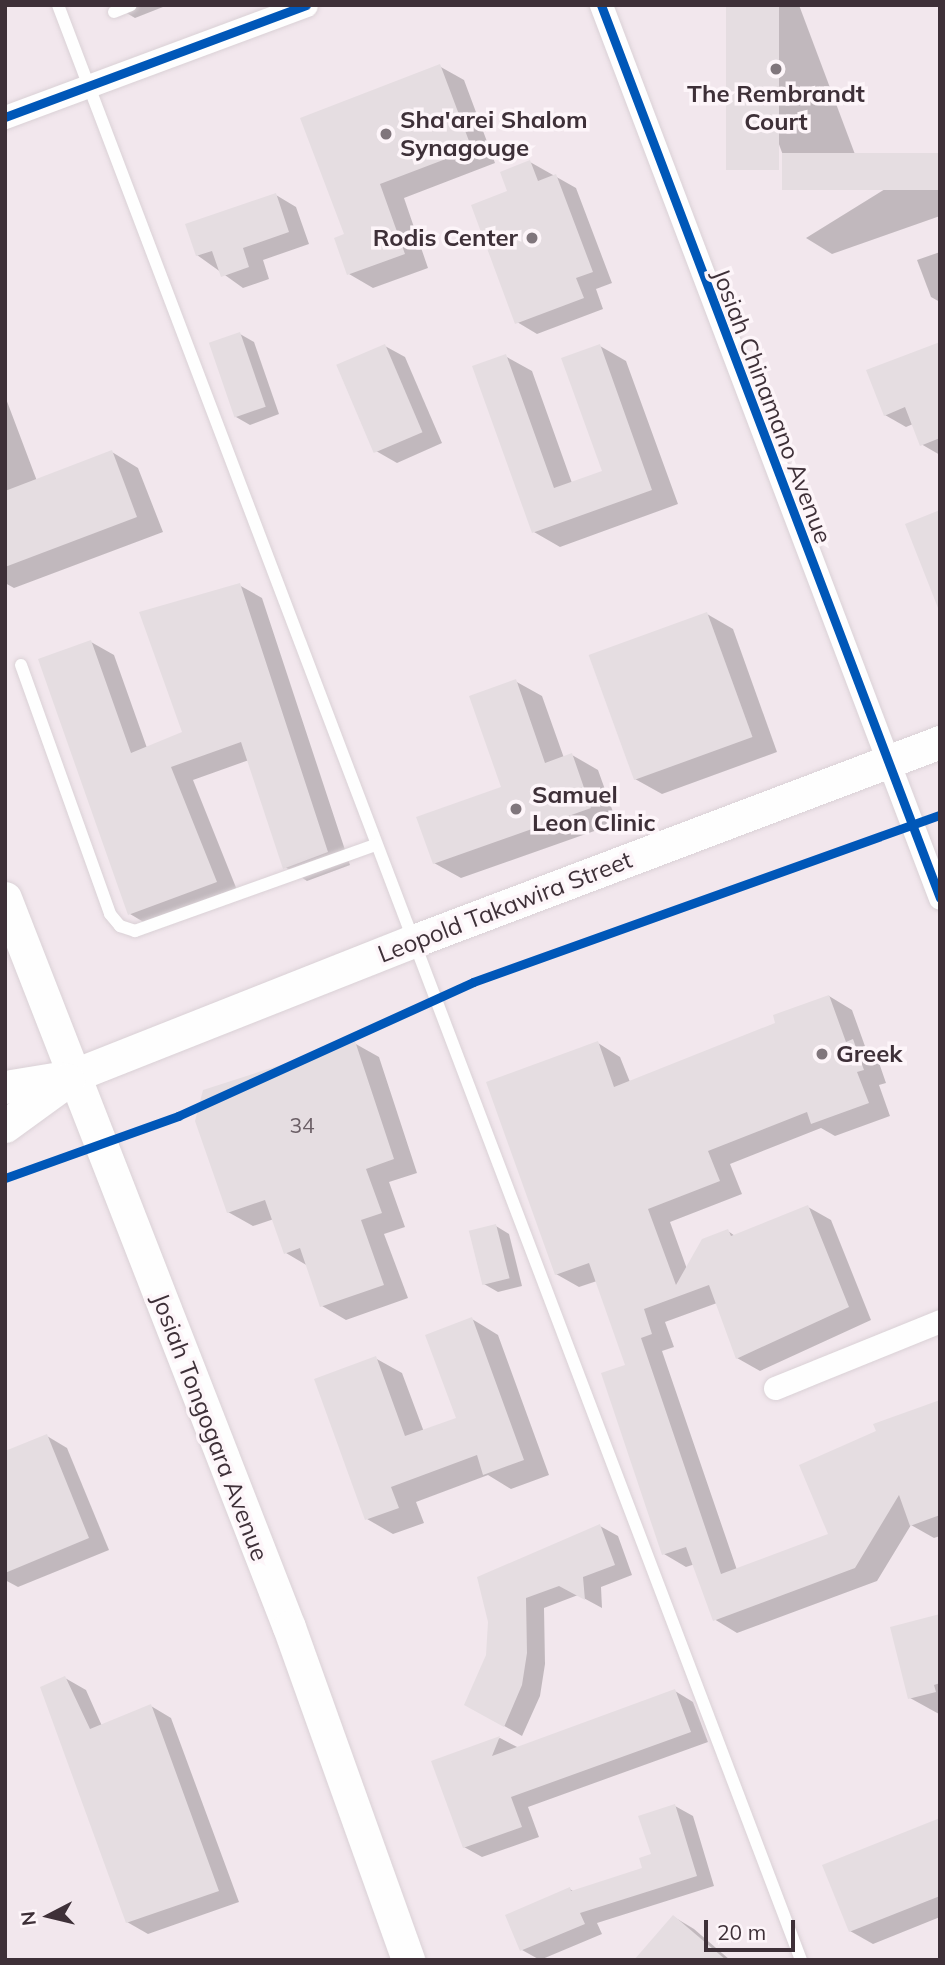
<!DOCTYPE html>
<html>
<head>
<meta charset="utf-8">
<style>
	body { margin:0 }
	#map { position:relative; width:945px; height:1965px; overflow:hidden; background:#fbf7f9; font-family:Mulish,sans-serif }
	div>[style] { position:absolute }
	.built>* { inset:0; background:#f2e7ed; transform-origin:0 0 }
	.shadow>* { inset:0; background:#0003 }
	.building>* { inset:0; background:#e5dde1; transform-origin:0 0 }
	.roads { filter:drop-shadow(0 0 2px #dad1d6) drop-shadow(0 0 2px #dad1d6) }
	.service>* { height:12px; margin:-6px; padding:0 6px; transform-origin:6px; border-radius:6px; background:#fefefe }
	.minor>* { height:23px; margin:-11.5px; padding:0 11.5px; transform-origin:11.5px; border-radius:11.5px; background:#fefefe }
	.secondary>* { height:33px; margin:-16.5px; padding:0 16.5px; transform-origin:16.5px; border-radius:16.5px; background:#fefefe }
	.cycleway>* { height:9px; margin:-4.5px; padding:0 4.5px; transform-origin:4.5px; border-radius:4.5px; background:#0057b8 }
	.dots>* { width:19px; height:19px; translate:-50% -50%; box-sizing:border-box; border:4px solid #fdf5f9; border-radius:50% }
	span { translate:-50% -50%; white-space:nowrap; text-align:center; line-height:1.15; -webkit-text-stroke:7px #fdf5f9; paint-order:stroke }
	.number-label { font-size:21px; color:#6a5e65 }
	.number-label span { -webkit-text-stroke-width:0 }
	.poi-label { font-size:24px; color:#3e3038; font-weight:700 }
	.left { translate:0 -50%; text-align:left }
	.right { translate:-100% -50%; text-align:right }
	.street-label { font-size:24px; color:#3e3038 }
	.frame { position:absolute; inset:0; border:7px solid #3e3038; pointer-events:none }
	.north { position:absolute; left:14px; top:1881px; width:70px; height:70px; -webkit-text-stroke:5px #fdf5f9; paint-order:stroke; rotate:263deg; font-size:19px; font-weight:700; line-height:28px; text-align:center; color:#3e3038 }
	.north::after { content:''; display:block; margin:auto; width:24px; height:32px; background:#3e3038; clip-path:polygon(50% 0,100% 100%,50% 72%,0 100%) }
	.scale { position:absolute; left:704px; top:1920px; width:91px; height:32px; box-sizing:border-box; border:4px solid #3e3038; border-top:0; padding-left:9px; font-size:21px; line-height:24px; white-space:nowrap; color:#3e3038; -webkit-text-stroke:5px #fdf5f9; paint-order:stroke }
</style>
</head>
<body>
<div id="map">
	<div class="built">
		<div style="left:5px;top:5px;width:935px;height:1955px"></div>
	</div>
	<div class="shadow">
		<div style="clip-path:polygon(113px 5px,168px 5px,135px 18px)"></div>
		<div style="clip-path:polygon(728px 5px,799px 5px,856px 157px,810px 174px,784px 158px)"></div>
		<div style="clip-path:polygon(439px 66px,464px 80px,495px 163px,404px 198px,428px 268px,373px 288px,349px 274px,346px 235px)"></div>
		<div style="clip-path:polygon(940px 155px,940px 216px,832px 254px,806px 238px)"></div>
		<div style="clip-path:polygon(530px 162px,576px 188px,612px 283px,596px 289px,603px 309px,537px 334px,517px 322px)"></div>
		<div style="clip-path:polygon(276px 195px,296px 207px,309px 244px,263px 260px,269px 279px,243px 288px,197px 255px)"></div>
		<div style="clip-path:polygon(940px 252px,940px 302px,931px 297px,917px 260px)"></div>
		<div style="clip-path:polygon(240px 334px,254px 342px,279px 414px,250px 425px,236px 417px)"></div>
		<div style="clip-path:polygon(385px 346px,405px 357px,442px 443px,397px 463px,376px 451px)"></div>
		<div style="clip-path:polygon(600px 346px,626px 361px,678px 504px,560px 547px,534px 532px,505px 356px,532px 371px,572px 483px,604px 472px)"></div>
		<div style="clip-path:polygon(940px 346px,940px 455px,921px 444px,913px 424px,906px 427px,885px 415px)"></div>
		<div style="clip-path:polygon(5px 396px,37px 481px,112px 452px,138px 468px,163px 532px,14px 588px,5px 583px)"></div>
		<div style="clip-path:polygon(239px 585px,262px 598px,350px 865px,307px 881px,285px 867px,249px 760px,193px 780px,239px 895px,152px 927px,130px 914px,91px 642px,114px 655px,147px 748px,184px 733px)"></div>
		<div style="clip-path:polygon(707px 614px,733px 629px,777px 752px,662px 794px,635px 779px)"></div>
		<div style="clip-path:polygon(515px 681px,542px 696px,564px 758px,572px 755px,598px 770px,617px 823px,461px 878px,434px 863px,503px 788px)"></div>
		<div style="clip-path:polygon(829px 996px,852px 1010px,866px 1049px,876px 1054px,886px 1083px,879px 1085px,890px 1116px,835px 1136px,821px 1128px,730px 1164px,742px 1194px,670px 1222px,687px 1269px,728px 1231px,735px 1236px,808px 1207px,831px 1220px,871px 1320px,760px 1371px,737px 1358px,717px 1303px,665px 1322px,674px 1347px,662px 1351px,737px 1570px,831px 1535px,940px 1402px,940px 1536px,934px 1538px,911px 1525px,877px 1581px,737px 1633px,714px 1619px,695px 1564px,686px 1567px,664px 1554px,627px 1366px,597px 1281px,579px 1287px,556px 1274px,598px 1043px,620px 1057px,630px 1082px,778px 1024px)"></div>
		<div style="clip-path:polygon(354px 1043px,379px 1057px,417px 1173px,389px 1182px,405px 1227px,384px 1234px,408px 1298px,346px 1320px,322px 1306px,308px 1266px,286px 1253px,274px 1219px,253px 1226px,228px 1212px)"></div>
		<div style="clip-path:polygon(496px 1226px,509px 1234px,522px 1286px,498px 1292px,484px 1284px)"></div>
		<div style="clip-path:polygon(472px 1319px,498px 1335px,549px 1475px,511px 1489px,488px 1475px,416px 1502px,424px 1523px,393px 1534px,367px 1519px,375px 1358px,402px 1373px,424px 1432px,458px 1419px)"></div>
		<div style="clip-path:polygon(47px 1436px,67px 1448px,109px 1550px,18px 1587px,5px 1580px,5px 1453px)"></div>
		<div style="clip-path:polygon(600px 1526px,618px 1536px,632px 1575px,601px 1587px,602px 1608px,578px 1595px,544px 1608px,545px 1664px,540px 1696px,522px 1736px,466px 1704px,488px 1655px,490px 1621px)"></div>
		<div style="clip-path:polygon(940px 1616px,940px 1713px,939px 1714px,910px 1698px)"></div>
		<div style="clip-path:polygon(65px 1678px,86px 1690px,102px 1726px,151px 1706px,171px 1718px,239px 1902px,148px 1934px,127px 1922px)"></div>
		<div style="clip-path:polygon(675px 1691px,693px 1702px,708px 1742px,528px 1807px,539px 1837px,482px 1857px,464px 1847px,434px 1762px,500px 1738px,519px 1748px)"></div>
		<div style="clip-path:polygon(675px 1806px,693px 1816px,714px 1886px,597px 1923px,602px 1934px,540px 1960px,522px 1950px,570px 1889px,574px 1892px,645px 1869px)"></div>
		<div style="clip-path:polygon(940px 1820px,940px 1917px,873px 1944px,850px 1931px)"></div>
		<div style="clip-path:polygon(674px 1917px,694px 1929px,730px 1960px,647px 1960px)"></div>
	</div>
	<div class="building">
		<div style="left:726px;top:5px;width:53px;height:165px"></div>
		<div style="clip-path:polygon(440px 64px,472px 149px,380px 184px,405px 254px,347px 275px,334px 238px,344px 234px,300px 118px)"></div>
		<div style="left:940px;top:153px;width:37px;height:158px;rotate:90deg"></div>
		<div style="clip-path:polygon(530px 160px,538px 181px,556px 174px,593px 272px,576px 278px,584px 298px,515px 324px,471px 205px,507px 191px,500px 172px)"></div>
		<div style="clip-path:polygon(276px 193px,289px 232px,243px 248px,249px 267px,221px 277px,212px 251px,196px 256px,185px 224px)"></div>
		<div style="left:240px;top:332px;width:79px;height:33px;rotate:71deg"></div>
		<div style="clip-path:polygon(940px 342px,940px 438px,920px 446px,905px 407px,884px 416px,866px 370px)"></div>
		<div style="left:385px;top:344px;width:96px;height:53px;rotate:67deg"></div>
		<div style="clip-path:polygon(600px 344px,652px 490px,532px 533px,472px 366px,506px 354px,554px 488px,602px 471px,561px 358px)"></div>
		<div style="clip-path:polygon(112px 450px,137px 517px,5px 567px,5px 491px)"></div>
		<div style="clip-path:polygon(940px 510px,940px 607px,938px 608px,905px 524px)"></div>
		<div style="clip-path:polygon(240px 583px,328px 852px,283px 869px,241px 742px,171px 767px,217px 882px,128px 915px,38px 659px,91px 640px,131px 753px,182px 732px,139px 612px)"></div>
		<div style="left:707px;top:612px;width:133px;height:126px;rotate:70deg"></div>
		<div style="clip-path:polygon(516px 679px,545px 763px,572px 753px,591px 808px,433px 864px,416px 817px,501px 787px,469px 696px)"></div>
		<div style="clip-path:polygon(829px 995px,846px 1042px,853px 1039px,864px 1070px,857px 1072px,869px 1103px,811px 1124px,807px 1112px,708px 1151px,720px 1181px,648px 1209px,676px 1285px,702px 1239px,728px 1229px,731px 1236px,808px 1205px,849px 1307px,736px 1359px,709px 1285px,644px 1309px,652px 1334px,641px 1338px,721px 1574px,828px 1534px,799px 1465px,876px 1431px,873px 1424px,940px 1400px,940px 1515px,910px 1526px,899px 1495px,855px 1568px,713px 1621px,686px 1547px,662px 1555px,601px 1373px,625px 1365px,589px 1263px,555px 1275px,486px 1082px,598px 1041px,614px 1087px,775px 1023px,773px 1015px)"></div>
		<div style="clip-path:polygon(355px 1041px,394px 1159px,366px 1169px,382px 1213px,361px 1220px,384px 1285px,320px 1307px,300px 1248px,284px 1254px,265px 1200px,227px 1213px,195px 1121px,203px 1090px)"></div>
		<div style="left:496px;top:1224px;width:56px;height:28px;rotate:76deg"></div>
		<div style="clip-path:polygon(472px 1317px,524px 1460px,483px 1475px,477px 1455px,391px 1487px,399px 1508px,365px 1520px,314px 1379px,376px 1356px,405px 1436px,456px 1418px,425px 1335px)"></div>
		<div style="clip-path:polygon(47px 1434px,89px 1538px,5px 1573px,5px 1451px)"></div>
		<div style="clip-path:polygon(600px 1524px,615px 1565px,583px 1577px,585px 1600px,559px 1586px,526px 1598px,527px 1653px,522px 1685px,504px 1727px,464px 1705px,486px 1655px,488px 1622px,477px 1577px)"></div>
		<div style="clip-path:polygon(940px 1614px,940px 1683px,934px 1685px,936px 1692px,908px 1699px,890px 1627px)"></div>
		<div style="clip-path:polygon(65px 1676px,90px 1729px,151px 1704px,219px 1891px,126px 1923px,40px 1687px)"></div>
		<div style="clip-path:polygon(675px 1689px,691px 1732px,511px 1797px,522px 1827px,463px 1848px,431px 1761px,500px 1736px,492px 1756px)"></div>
		<div style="clip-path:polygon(675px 1804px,697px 1876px,580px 1913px,585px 1924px,520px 1951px,505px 1915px,570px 1887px,571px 1891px,642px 1868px,639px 1858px,651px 1854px,638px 1816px)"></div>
		<div style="clip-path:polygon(940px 1818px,940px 1896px,849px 1932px,822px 1865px)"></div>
		<div style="clip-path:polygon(673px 1915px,726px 1960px,634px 1960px)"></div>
	</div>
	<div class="roads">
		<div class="service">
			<div style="left:58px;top:5px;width:2091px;rotate:69.19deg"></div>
			<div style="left:114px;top:12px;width:18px;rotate:-22deg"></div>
			<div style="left:21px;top:665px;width:264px;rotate:70.3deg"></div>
			<div style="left:110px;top:914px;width:16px;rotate:50deg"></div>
			<div style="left:120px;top:926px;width:16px;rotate:18deg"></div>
			<div style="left:135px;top:931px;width:255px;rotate:-19.7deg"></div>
		</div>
		<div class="minor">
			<div style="left:601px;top:5px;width:955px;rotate:69.21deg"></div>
			<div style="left:5px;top:117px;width:321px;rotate:-20.4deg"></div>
			<div style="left:775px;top:1388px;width:178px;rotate:-22.1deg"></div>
		</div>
		<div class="secondary">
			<div style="left:5px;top:898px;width:782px;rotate:68.72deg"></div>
			<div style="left:289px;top:1627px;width:354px;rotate:70.3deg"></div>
			<div style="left:5px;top:1087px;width:68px;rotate:-9.3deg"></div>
			<div style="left:72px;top:1076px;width:365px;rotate:-21.6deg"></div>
			<div style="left:411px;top:942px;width:566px;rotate:-20.71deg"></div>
			<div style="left:5px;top:1126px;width:78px;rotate:-36.1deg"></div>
		</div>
	</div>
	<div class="cycleway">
		<div style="left:601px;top:5px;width:955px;rotate:69.21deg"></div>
		<div style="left:5px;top:117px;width:321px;rotate:-20.4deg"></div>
		<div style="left:5px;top:1178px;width:184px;rotate:-19.7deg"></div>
		<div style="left:178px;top:1116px;width:324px;rotate:-24.4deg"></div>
		<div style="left:473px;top:982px;width:496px;rotate:-19.7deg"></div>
	</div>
	<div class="dots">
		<div style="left:776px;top:69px;background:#80767c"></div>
		<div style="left:386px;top:134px;background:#80767c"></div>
		<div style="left:532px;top:238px;background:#80767c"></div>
		<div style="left:516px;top:809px;background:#80767c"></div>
		<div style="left:822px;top:1054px;background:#80767c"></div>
	</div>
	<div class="number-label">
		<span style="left:302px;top:1125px">34</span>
	</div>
	<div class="poi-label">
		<span style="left:776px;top:108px">The Rembrandt<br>Court</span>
		<span class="left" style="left:400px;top:134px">Sha'arei Shalom<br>Synagouge</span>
		<span class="right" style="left:518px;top:238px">Rodis Center</span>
		<span class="left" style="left:532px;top:809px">Samuel<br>Leon Clinic</span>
		<span class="left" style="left:836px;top:1054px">Greek</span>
	</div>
	<div class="street-label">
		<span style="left:772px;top:406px;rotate:69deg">Josiah Chinamano Avenue</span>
		<span style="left:505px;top:907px;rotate:-21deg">Leopold Takawira Street</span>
		<span style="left:210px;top:1427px;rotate:69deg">Josiah Tongogara Avenue</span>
	</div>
	<div class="frame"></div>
	<div class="north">N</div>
	<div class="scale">20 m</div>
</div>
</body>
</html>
